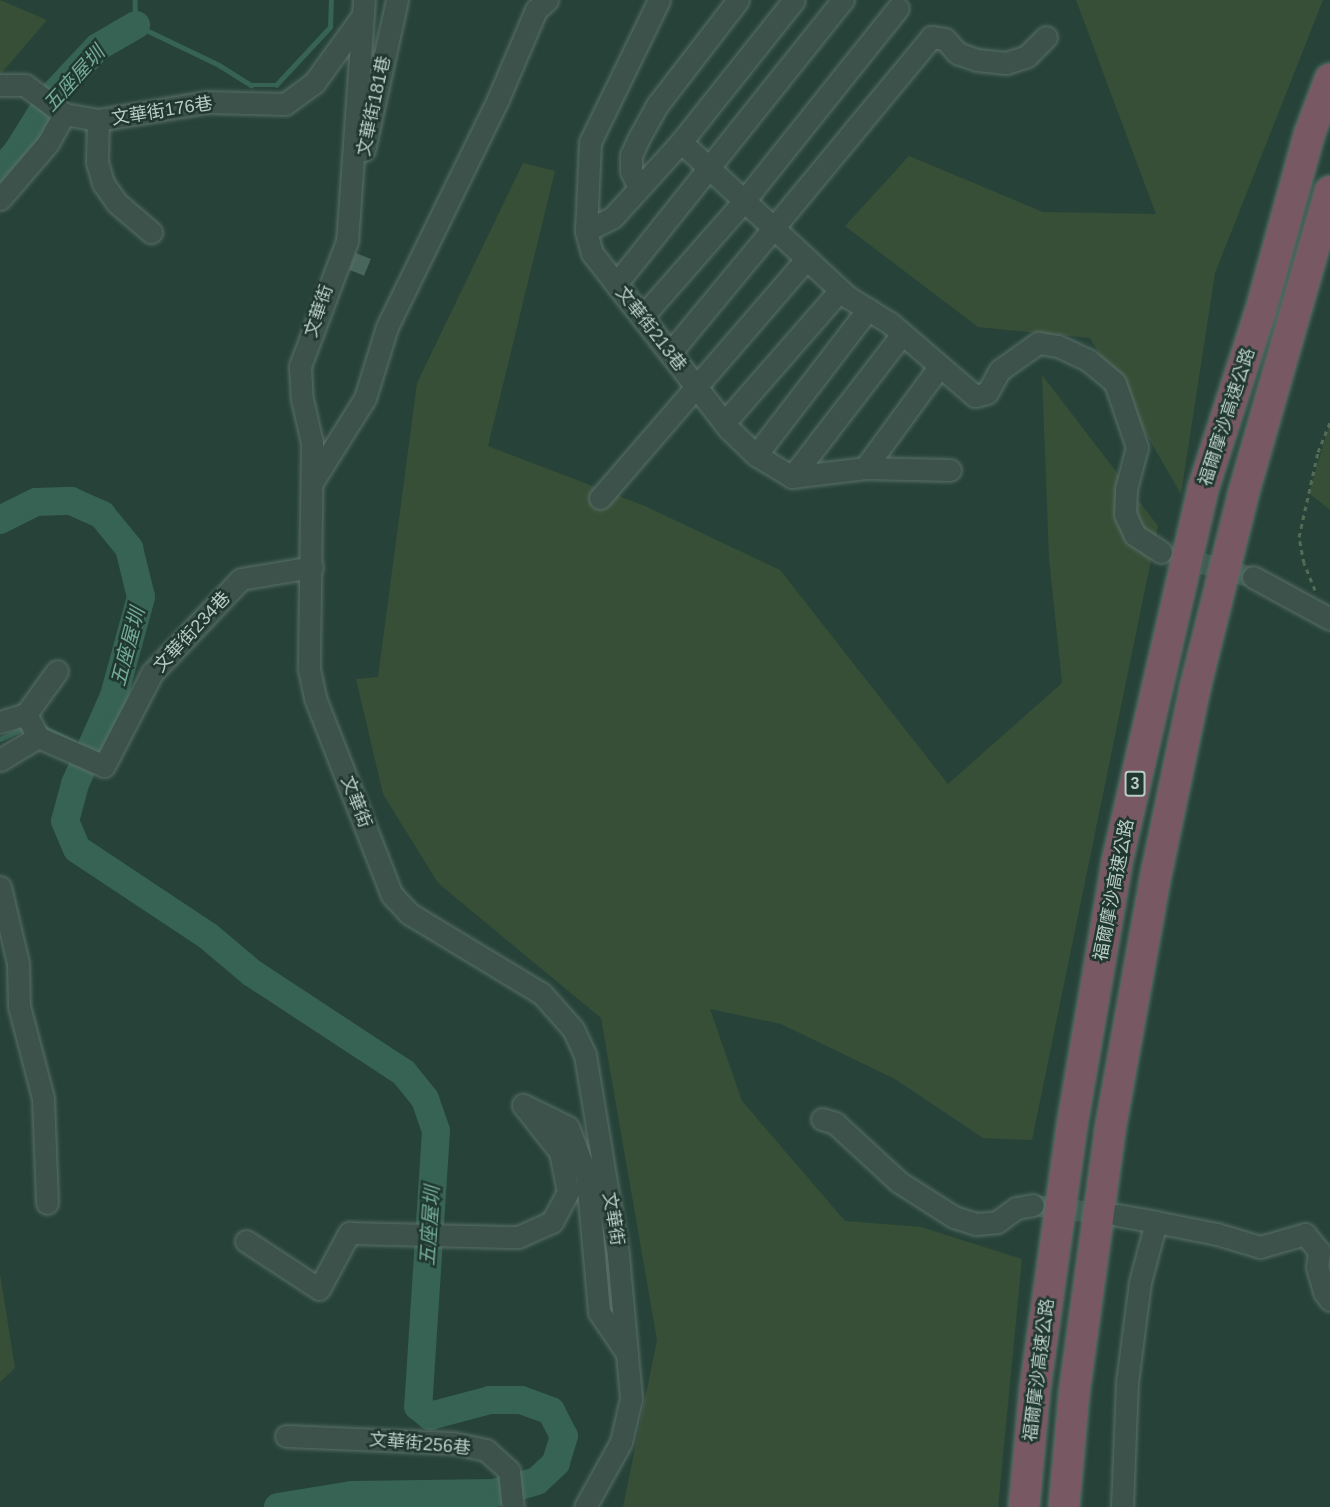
<!DOCTYPE html>
<html>
<head>
<meta charset="utf-8">
<style>
	body { margin:0 }
	#map { position:relative; width:1330px; height:1507px; overflow:hidden; background:#274339; font-family:Arial,"Noto Sans TC",sans-serif }
	div>[style] { position:absolute }
	.green>* { inset:0; background:#374f37 }
	.stream>* { height:4.5px; margin:-2.25px; padding:0 2.25px; transform-origin:2.25px; border-radius:2.25px; background:#366353 }
	.river>* { height:28px; margin:-14px; padding:0 14px; transform-origin:14px; border-radius:14px; background:#366353 }
	.building>* { inset:0; background:#48665c; transform-origin:0 0 }
	.minor-tunnel>* { height:21px; margin-top:-10.5px; transform-origin:0; background:repeating-linear-gradient(90deg,#3d584e 0 21px,transparent 0 31px) }
	.path>* { height:3px; margin-top:-1.5px; transform-origin:0; background:repeating-linear-gradient(90deg,#546b58 0 4.5px,transparent 0 9px) }
	.roads { filter:drop-shadow(0 0 2px #5a7069) drop-shadow(0 0 2px #5a7069) }
	.minor>* { height:21px; margin:-10.5px; padding:0 10.5px; transform-origin:10.5px; border-radius:10.5px; background:#3c524b }
	.highway>* { height:30px; margin:-15px; padding:0 15px; transform-origin:15px; border-radius:15px; background:#785963 }
	span { translate:-50% -50%; white-space:nowrap; text-align:center; line-height:1.15; -webkit-text-stroke:5px #203830; paint-order:stroke }
	.shield-label span { padding:2px 4px; background:#203830; border:2px solid; border-radius:4px; -webkit-text-stroke-width:0 }
	.shield-label { font-size:16px; color:#b9ccc6; font-weight:700 }
	.street-label { font-size:18px; color:#b9ccc6 }
	.water-label { font-size:20px; color:#73aa96; font-style:italic }
</style>
</head>
<body>
<div id="map">
	<div class="green">
		<div style="clip-path:polygon(0 0,47px 20px,0 75px)"></div>
		<div style="clip-path:polygon(1076px 0,1323px 0,1215px 273px,1181px 494px,1090px 338px,978px 327px,845px 226px,909px 156px,1043px 212px,1156px 214px)"></div>
		<div style="clip-path:polygon(523px 163px,555px 171px,488px 446px,645px 506px,780px 570px,948px 784px,1062px 683px,1049px 558px,1042px 375px,1158px 526px,1032px 1140px,983px 1138px,895px 1079px,781px 1024px,710px 1009px,742px 1101px,845px 1221px,921px 1227px,1022px 1259px,998px 1507px,623px 1507px,657px 1340px,601px 1018px,438px 883px,383px 794px,356px 679px,378px 677px,417px 383px)"></div>
		<div style="clip-path:polygon(1330px 422px,1330px 510px,1309px 493px)"></div>
		<div style="clip-path:polygon(0 1274px,15px 1368px,0 1382px)"></div>
	</div>
	<div class="stream">
		<div style="left:135px;top:0;width:25px;rotate:88deg"></div>
		<div style="left:136px;top:25px;width:92px;rotate:25.7deg"></div>
		<div style="left:219px;top:65px;width:38px;rotate:32deg"></div>
		<div style="left:251px;top:85px;width:25px"></div>
		<div style="left:276px;top:85px;width:79px;rotate:-47deg"></div>
		<div style="left:330px;top:27px;width:27px;rotate:-88deg"></div>
		<div style="left:41px;top:726px;width:37px;rotate:26deg"></div>
		<div style="left:0;top:739px;width:30px;rotate:-24deg"></div>
	</div>
	<div class="river">
		<div style="left:0;top:172px;width:26px;rotate:-50deg"></div>
		<div style="left:17px;top:152px;width:66px;rotate:-58deg"></div>
		<div style="left:52px;top:96px;width:67px;rotate:-46.8deg"></div>
		<div style="left:98px;top:47px;width:44px;rotate:-30.1deg"></div>
		<div style="left:0;top:520px;width:40px;rotate:-26.6deg"></div>
		<div style="left:36px;top:502px;width:35px;rotate:-2deg"></div>
		<div style="left:71px;top:501px;width:34px;rotate:24deg"></div>
		<div style="left:102px;top:515px;width:43px;rotate:50.7deg"></div>
		<div style="left:129px;top:548px;width:50px;rotate:76.2deg"></div>
		<div style="left:141px;top:597px;width:103px;rotate:105.3deg"></div>
		<div style="left:114px;top:696px;width:96px;rotate:113.9deg"></div>
		<div style="left:75px;top:784px;width:38px;rotate:105deg"></div>
		<div style="left:65px;top:821px;width:30px;rotate:67deg"></div>
		<div style="left:77px;top:849px;width:157px;rotate:33.6deg"></div>
		<div style="left:208px;top:936px;width:57px;rotate:40.1deg"></div>
		<div style="left:252px;top:973px;width:182px;rotate:33.3deg"></div>
		<div style="left:404px;top:1073px;width:33px;rotate:51deg"></div>
		<div style="left:425px;top:1099px;width:34px;rotate:71deg"></div>
		<div style="left:436px;top:1131px;width:276px;rotate:93.7deg"></div>
		<div style="left:418px;top:1406px;width:16px;rotate:40deg"></div>
		<div style="left:430px;top:1416px;width:62px;rotate:-14.9deg"></div>
		<div style="left:490px;top:1400px;width:31px"></div>
		<div style="left:521px;top:1400px;width:32px;rotate:20deg"></div>
		<div style="left:551px;top:1411px;width:28px;rotate:63deg"></div>
		<div style="left:564px;top:1436px;width:28px;rotate:107deg"></div>
		<div style="left:556px;top:1463px;width:26px;rotate:137deg"></div>
		<div style="left:537px;top:1481px;width:45px;rotate:164.4deg"></div>
		<div style="left:494px;top:1493px;width:142px;rotate:179.2deg"></div>
		<div style="left:352px;top:1495px;width:75px;rotate:170.8deg"></div>
	</div>
	<div class="building">
		<div style="left:356px;top:253px;width:16px;height:18px;rotate:22deg"></div>
	</div>
	<div class="minor-tunnel">
		<div style="left:1173px;top:555px;width:83px;rotate:15.4deg"></div>
		<div style="left:1033px;top:1205px;width:78px;rotate:6.7deg"></div>
	</div>
	<div class="path">
		<div style="left:1315px;top:590px;width:29px;rotate:-112deg"></div>
		<div style="left:1304px;top:563px;width:26px;rotate:-101deg"></div>
		<div style="left:1299px;top:537px;width:87px;rotate:-77.4deg"></div>
		<div style="left:1318px;top:452px;width:32px;rotate:-68deg"></div>
	</div>
	<div class="roads">
		<div class="minor">
			<div style="left:364px;top:0;width:242px;rotate:94deg"></div>
			<div style="left:347px;top:241px;width:134px;rotate:110.6deg"></div>
			<div style="left:300px;top:366px;width:33px;rotate:87deg"></div>
			<div style="left:302px;top:399px;width:45px;rotate:77.2deg"></div>
			<div style="left:312px;top:443px;width:226px;rotate:90.8deg"></div>
			<div style="left:309px;top:669px;width:30px;rotate:78deg"></div>
			<div style="left:315px;top:698px;width:212px;rotate:68.7deg"></div>
			<div style="left:392px;top:895px;width:26px;rotate:47deg"></div>
			<div style="left:410px;top:914px;width:154px;rotate:31.2deg"></div>
			<div style="left:542px;top:994px;width:47px;rotate:48.5deg"></div>
			<div style="left:573px;top:1029px;width:29px;rotate:65deg"></div>
			<div style="left:585px;top:1055px;width:203px;rotate:80.6deg"></div>
			<div style="left:618px;top:1255px;width:145px;rotate:84.8deg"></div>
			<div style="left:631px;top:1399px;width:44px;rotate:103.1deg"></div>
			<div style="left:621px;top:1442px;width:74px;rotate:119deg"></div>
			<div style="left:659px;top:0;width:158px;rotate:115.9deg"></div>
			<div style="left:590px;top:142px;width:89px;rotate:92.6deg"></div>
			<div style="left:586px;top:231px;width:23px;rotate:75deg"></div>
			<div style="left:592px;top:253px;width:223px;rotate:52.1deg"></div>
			<div style="left:729px;top:429px;width:37px;rotate:44deg"></div>
			<div style="left:756px;top:455px;width:42px;rotate:31.4deg"></div>
			<div style="left:792px;top:477px;width:74px;rotate:-7deg"></div>
			<div style="left:865px;top:468px;width:85px;rotate:1.3deg"></div>
			<div style="left:0;top:85px;width:25px"></div>
			<div style="left:25px;top:85px;width:49px;rotate:36.6deg"></div>
			<div style="left:64px;top:114px;width:35px;rotate:10deg"></div>
			<div style="left:98px;top:120px;width:110px;rotate:-9.4deg"></div>
			<div style="left:207px;top:102px;width:78px;rotate:1.5deg"></div>
			<div style="left:285px;top:104px;width:36px;rotate:-36deg"></div>
			<div style="left:314px;top:83px;width:84px;rotate:-54.2deg"></div>
			<div style="left:98px;top:120px;width:42px;rotate:91.4deg"></div>
			<div style="left:97px;top:162px;width:22px;rotate:74deg"></div>
			<div style="left:103px;top:183px;width:24px;rotate:55deg"></div>
			<div style="left:117px;top:203px;width:45px;rotate:40.5deg"></div>
			<div style="left:681px;top:142px;width:181px;rotate:-51.5deg"></div>
			<div style="left:364px;top:150px;width:154px;rotate:-77.6deg"></div>
			<div style="left:639px;top:188px;width:19px;rotate:-115deg"></div>
			<div style="left:631px;top:171px;width:16px;rotate:-90deg"></div>
			<div style="left:631px;top:155px;width:21px;rotate:-65deg"></div>
			<div style="left:640px;top:136px;width:37px;rotate:-61deg"></div>
			<div style="left:658px;top:104px;width:131px;rotate:-52.4deg"></div>
			<div style="left:0;top:199px;width:74px;rotate:-49.4deg"></div>
			<div style="left:48px;top:143px;width:33px;rotate:-61deg"></div>
			<div style="left:586px;top:231px;width:30px;rotate:-27deg"></div>
			<div style="left:613px;top:217px;width:101px;rotate:-47.8deg"></div>
			<div style="left:681px;top:142px;width:228px;rotate:42.9deg"></div>
			<div style="left:848px;top:297px;width:49px;rotate:31.8deg"></div>
			<div style="left:890px;top:323px;width:112px;rotate:40.7deg"></div>
			<div style="left:975px;top:396px;width:12px;rotate:-14deg"></div>
			<div style="left:987px;top:393px;width:26px;rotate:-61deg"></div>
			<div style="left:1000px;top:370px;width:47px;rotate:-35.4deg"></div>
			<div style="left:1038px;top:343px;width:20px;rotate:9deg"></div>
			<div style="left:1058px;top:346px;width:33px;rotate:25deg"></div>
			<div style="left:1088px;top:360px;width:35px;rotate:40deg"></div>
			<div style="left:1115px;top:383px;width:68px;rotate:71deg"></div>
			<div style="left:1137px;top:447px;width:43px;rotate:104.7deg"></div>
			<div style="left:1126px;top:489px;width:25px;rotate:92deg"></div>
			<div style="left:1125px;top:514px;width:23px;rotate:65deg"></div>
			<div style="left:1135px;top:535px;width:31px;rotate:33deg"></div>
			<div style="left:616px;top:284px;width:364px;rotate:-51.4deg"></div>
			<div style="left:642px;top:317px;width:153px;rotate:-48.7deg"></div>
			<div style="left:743px;top:202px;width:248px;rotate:-51.4deg"></div>
			<div style="left:670px;top:353px;width:410px;rotate:-50.4deg"></div>
			<div style="left:931px;top:37px;width:14px;rotate:8deg"></div>
			<div style="left:945px;top:39px;width:18px;rotate:49deg"></div>
			<div style="left:957px;top:53px;width:21px;rotate:19deg"></div>
			<div style="left:977px;top:60px;width:29px;rotate:6deg"></div>
			<div style="left:1006px;top:63px;width:22px;rotate:-18deg"></div>
			<div style="left:1027px;top:56px;width:27px;rotate:-45deg"></div>
			<div style="left:724px;top:423px;width:176px;rotate:-48.9deg"></div>
			<div style="left:756px;top:455px;width:184px;rotate:-52.5deg"></div>
			<div style="left:865px;top:468px;width:125px;rotate:-53.8deg"></div>
			<div style="left:792px;top:477px;width:180px;rotate:-52.4deg"></div>
			<div style="left:313px;top:481px;width:98px;rotate:-57.9deg"></div>
			<div style="left:365px;top:398px;width:74px;rotate:-72.8deg"></div>
			<div style="left:387px;top:327px;width:254px;rotate:-64deg"></div>
			<div style="left:498px;top:99px;width:97px;rotate:-66.9deg"></div>
			<div style="left:536px;top:10px;width:15px;rotate:-42deg"></div>
			<div style="left:600px;top:498px;width:316px;rotate:-49.2deg"></div>
			<div style="left:1253px;top:577px;width:88px;rotate:28.6deg"></div>
			<div style="left:26px;top:714px;width:53px;rotate:-54.2deg"></div>
			<div style="left:0;top:722px;width:27px;rotate:-17deg"></div>
			<div style="left:26px;top:714px;width:26px;rotate:62deg"></div>
			<div style="left:38px;top:737px;width:72px;rotate:23.7deg"></div>
			<div style="left:104px;top:766px;width:105px;rotate:-62.7deg"></div>
			<div style="left:152px;top:673px;width:129px;rotate:-46.6deg"></div>
			<div style="left:241px;top:579px;width:72px;rotate:-9.6deg"></div>
			<div style="left:0;top:760px;width:44px;rotate:-31.2deg"></div>
			<div style="left:0;top:887px;width:78px;rotate:76.7deg"></div>
			<div style="left:18px;top:963px;width:43px;rotate:88.7deg"></div>
			<div style="left:19px;top:1006px;width:95px;rotate:75.4deg"></div>
			<div style="left:43px;top:1098px;width:105px;rotate:87.8deg"></div>
			<div style="left:822px;top:1119px;width:14px;rotate:17deg"></div>
			<div style="left:835px;top:1123px;width:87px;rotate:42.7deg"></div>
			<div style="left:899px;top:1182px;width:65px;rotate:32.5deg"></div>
			<div style="left:954px;top:1217px;width:23px;rotate:18deg"></div>
			<div style="left:976px;top:1224px;width:21px;rotate:-5deg"></div>
			<div style="left:997px;top:1222px;width:24px;rotate:-36deg"></div>
			<div style="left:1016px;top:1208px;width:17px;rotate:-10deg"></div>
			<div style="left:1117px;top:1215px;width:40px;rotate:10deg"></div>
			<div style="left:1156px;top:1222px;width:62px;rotate:104.9deg"></div>
			<div style="left:1140px;top:1282px;width:101px;rotate:97.4deg"></div>
			<div style="left:1127px;top:1382px;width:125px;rotate:92.3deg"></div>
			<div style="left:1156px;top:1222px;width:62px;rotate:11.1deg"></div>
			<div style="left:1217px;top:1234px;width:45px;rotate:16.8deg"></div>
			<div style="left:1260px;top:1247px;width:47px;rotate:-16.1deg"></div>
			<div style="left:1305px;top:1234px;width:22px;rotate:51deg"></div>
			<div style="left:1319px;top:1251px;width:16px;rotate:97deg"></div>
			<div style="left:1317px;top:1267px;width:26px;rotate:74deg"></div>
			<div style="left:1324px;top:1292px;width:10px;rotate:53deg"></div>
			<div style="left:246px;top:1241px;width:87px;rotate:33.3deg"></div>
			<div style="left:319px;top:1289px;width:64px;rotate:-61.8deg"></div>
			<div style="left:349px;top:1233px;width:169px;rotate:1.4deg"></div>
			<div style="left:518px;top:1237px;width:37px;rotate:-24deg"></div>
			<div style="left:552px;top:1222px;width:34px;rotate:-62deg"></div>
			<div style="left:568px;top:1192px;width:41px;rotate:-101.3deg"></div>
			<div style="left:560px;top:1152px;width:60px;rotate:-128.2deg"></div>
			<div style="left:523px;top:1105px;width:50px;rotate:26.1deg"></div>
			<div style="left:568px;top:1127px;width:53px;rotate:69.2deg"></div>
			<div style="left:587px;top:1177px;width:136px;rotate:84.9deg"></div>
			<div style="left:599px;top:1312px;width:48px;rotate:56deg"></div>
			<div style="left:286px;top:1436px;width:167px;rotate:2.4deg"></div>
			<div style="left:453px;top:1443px;width:34px;rotate:12deg"></div>
			<div style="left:486px;top:1450px;width:31px;rotate:42deg"></div>
			<div style="left:509px;top:1471px;width:36px;rotate:84deg"></div>
		</div>
		<div class="highway">
			<div style="left:1024px;top:1507px;width:119px;rotate:-84.7deg"></div>
			<div style="left:1035px;top:1389px;width:266px;rotate:-82deg"></div>
			<div style="left:1072px;top:1126px;width:268px;rotate:-80.3deg"></div>
			<div style="left:1117px;top:862px;width:383px;rotate:-77deg"></div>
			<div style="left:1203px;top:489px;width:185px;rotate:-72.1deg"></div>
			<div style="left:1260px;top:313px;width:185px;rotate:-74.6deg"></div>
			<div style="left:1309px;top:135px;width:60px;rotate:-69.4deg"></div>
			<div style="left:1064px;top:1507px;width:113px;rotate:-84.9deg"></div>
			<div style="left:1074px;top:1394px;width:266px;rotate:-82.2deg"></div>
			<div style="left:1110px;top:1130px;width:264px;rotate:-79.8deg"></div>
			<div style="left:1157px;top:870px;width:186px;rotate:-78.2deg"></div>
			<div style="left:1195px;top:688px;width:199px;rotate:-76deg"></div>
			<div style="left:1243px;top:495px;width:316px;rotate:-74deg"></div>
		</div>
	</div>
	<div class="shield-label">
		<span style="left:1135px;top:784px">3</span>
	</div>
	<div class="street-label">
		<span style="left:374px;top:106px;rotate:-78deg">文華街181巷</span>
		<span style="left:162px;top:111px;rotate:-9deg">文華街176巷</span>
		<span style="left:319px;top:311px;rotate:-71deg">文華街</span>
		<span style="left:651px;top:329px;rotate:52deg">文華街213巷</span>
		<span style="left:1227px;top:417px;rotate:-72deg">福爾摩沙高速公路</span>
		<span style="left:192px;top:632px;rotate:-47deg">文華街234巷</span>
		<span style="left:356px;top:802px;rotate:69deg">文華街</span>
		<span style="left:1114px;top:890px;rotate:-79deg">福爾摩沙高速公路</span>
		<span style="left:613px;top:1219px;rotate:81deg">文華街</span>
		<span style="left:1039px;top:1370px;rotate:-83deg">福爾摩沙高速公路</span>
		<span style="left:420px;top:1444px;rotate:5deg">文華街256巷</span>
	</div>
	<div class="water-label">
		<span style="left:74px;top:79px;rotate:-48deg">五座屋圳</span>
		<span style="left:128px;top:647px;rotate:-75deg">五座屋圳</span>
		<span style="left:430px;top:1226px;rotate:-86deg">五座屋圳</span>
	</div>
</div>
</body>
</html>
